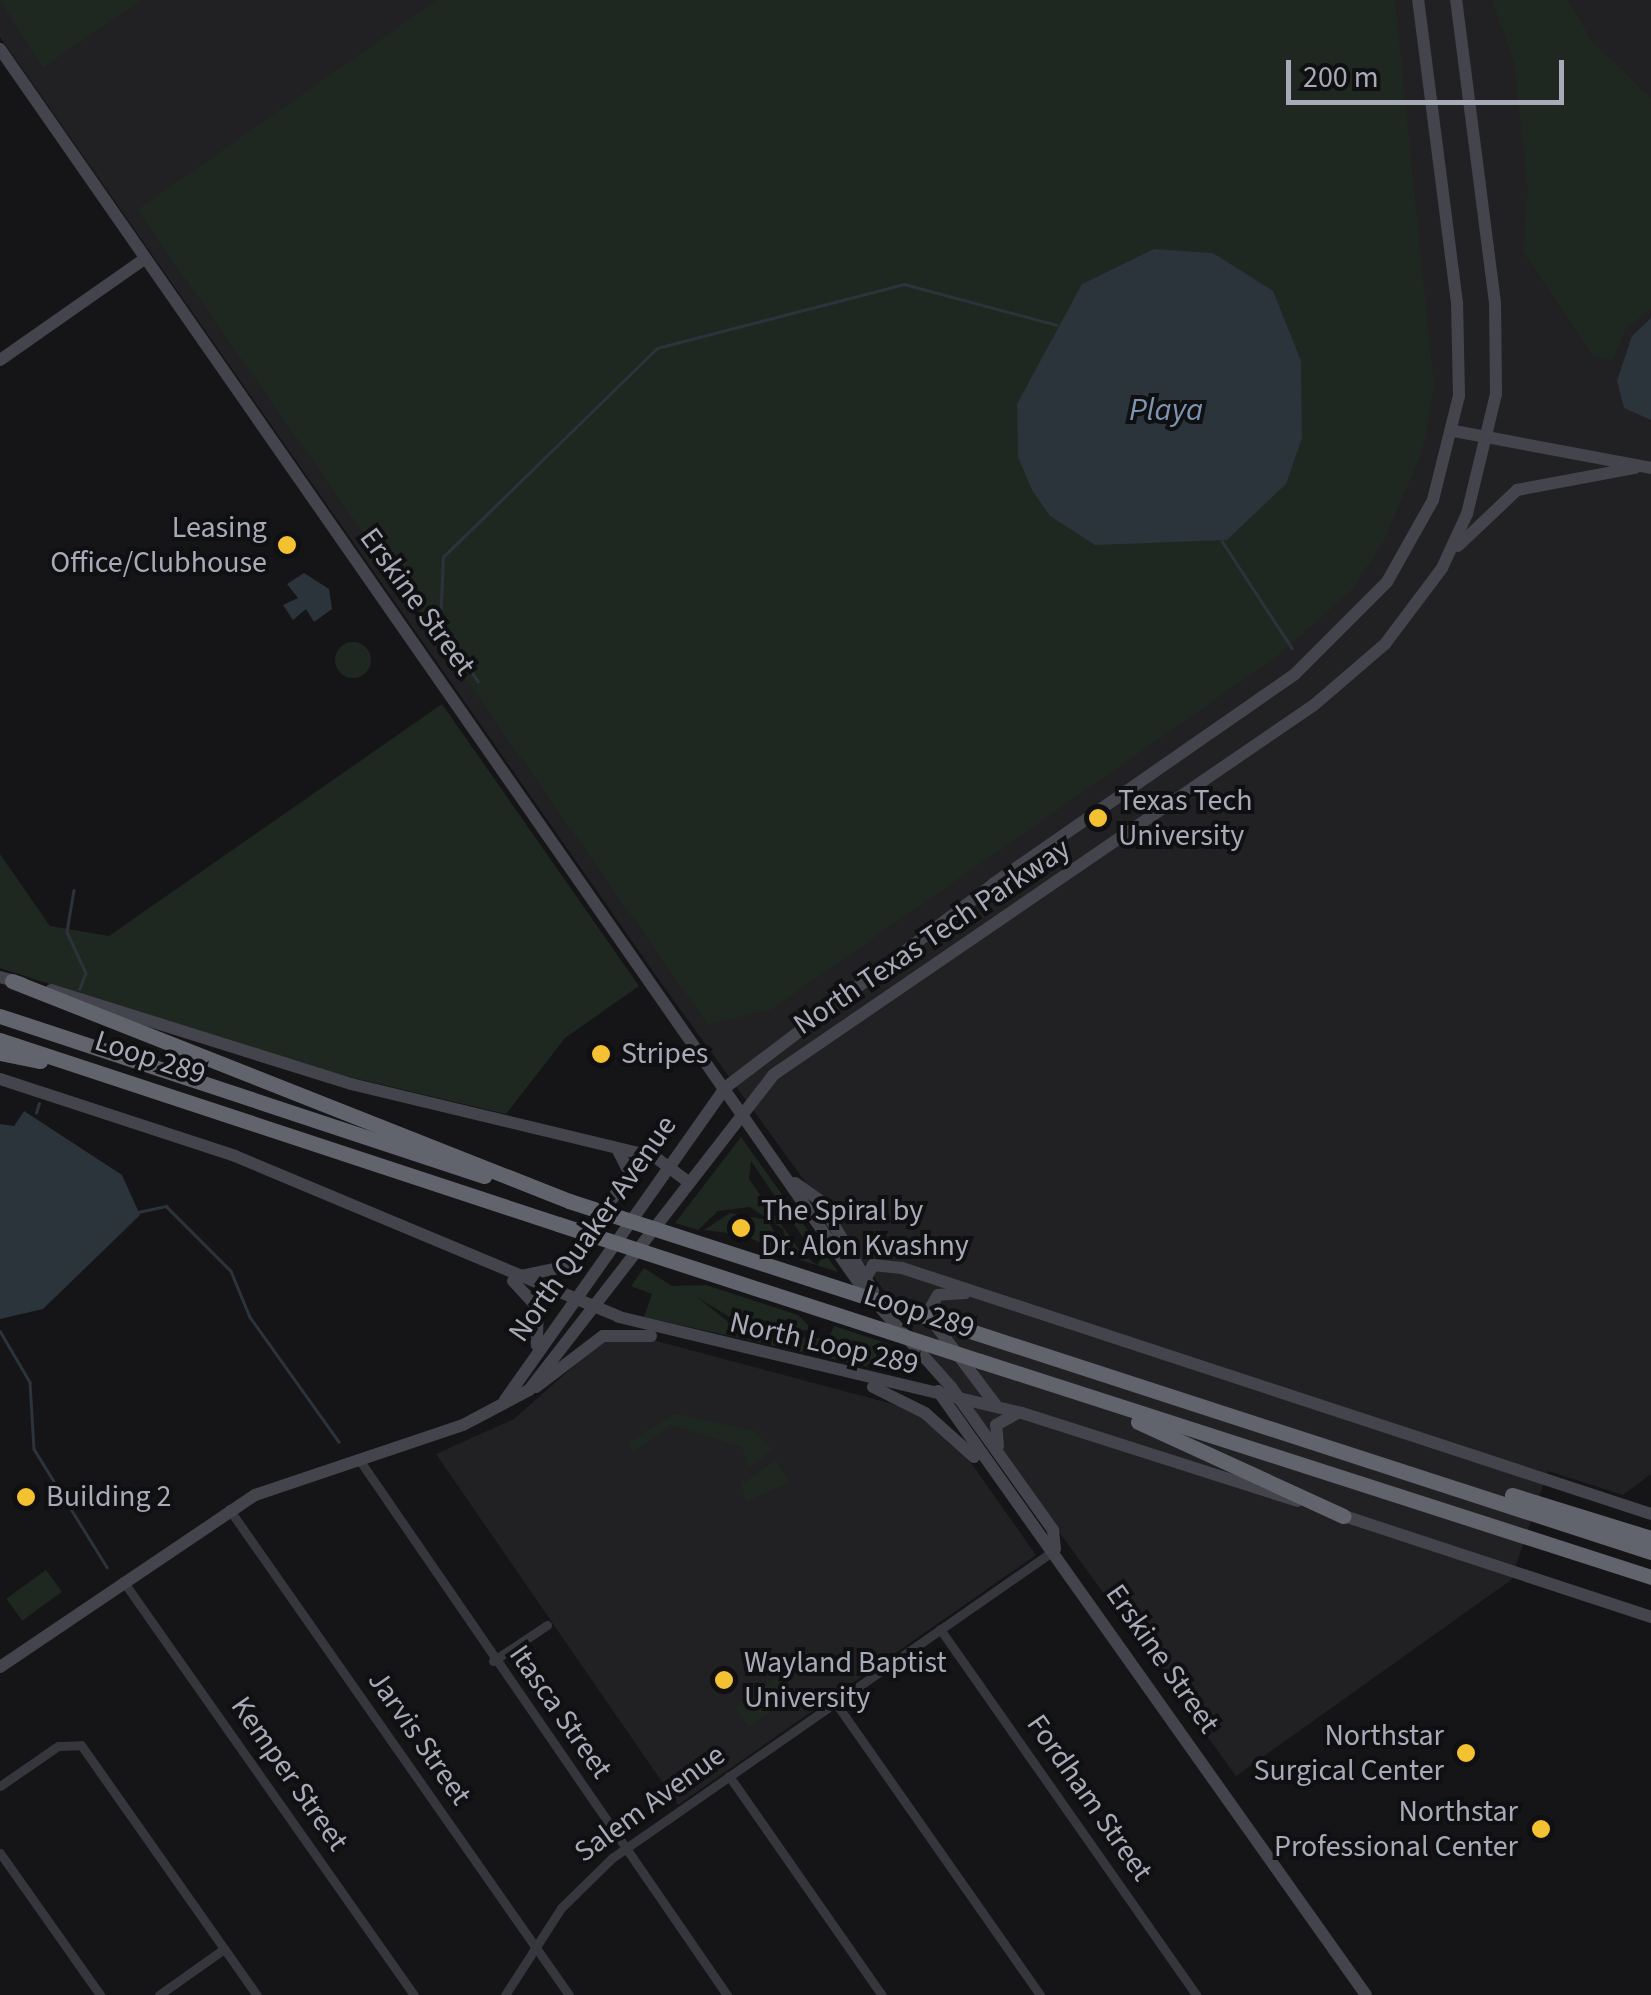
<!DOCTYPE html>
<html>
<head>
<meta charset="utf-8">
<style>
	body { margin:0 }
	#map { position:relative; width:1651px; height:1995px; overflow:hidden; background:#151517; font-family:"Source Sans 3",sans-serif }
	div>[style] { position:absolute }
	.built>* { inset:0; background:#212124 }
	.green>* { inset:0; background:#1f2721; transform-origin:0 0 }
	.round { border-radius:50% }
	.water>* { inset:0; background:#2b333b }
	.stream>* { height:2.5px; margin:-1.25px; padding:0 1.25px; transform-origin:1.25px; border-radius:1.25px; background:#2b333b }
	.street>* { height:9px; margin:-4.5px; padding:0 4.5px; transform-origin:4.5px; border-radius:4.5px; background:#36373c }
	.secondary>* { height:12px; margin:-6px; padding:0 6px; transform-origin:6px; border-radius:6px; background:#44454c }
	.highway>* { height:15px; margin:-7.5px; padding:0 7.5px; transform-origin:7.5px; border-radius:7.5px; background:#62646d }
	.highway-bridge>* { height:15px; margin:-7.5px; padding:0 7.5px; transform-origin:7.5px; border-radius:7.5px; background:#62646d }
	.dots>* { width:28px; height:28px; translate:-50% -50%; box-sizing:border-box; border:5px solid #101012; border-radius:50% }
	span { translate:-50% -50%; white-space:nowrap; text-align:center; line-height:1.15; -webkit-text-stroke:8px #101012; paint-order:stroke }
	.poi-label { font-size:30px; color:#a7abb7 }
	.right { translate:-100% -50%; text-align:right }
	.left { translate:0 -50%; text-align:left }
	.street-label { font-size:30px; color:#a7abb7 }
	.water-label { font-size:32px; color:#7e95b2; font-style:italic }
	.scale { position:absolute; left:1286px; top:60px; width:278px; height:45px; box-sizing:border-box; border:5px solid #a7abb7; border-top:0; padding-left:12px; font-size:30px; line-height:35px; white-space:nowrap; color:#a7abb7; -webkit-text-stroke:8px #101012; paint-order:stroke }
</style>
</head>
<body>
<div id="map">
	<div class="built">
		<div style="clip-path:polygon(0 0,1651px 0,1651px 1474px,1623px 1495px,1548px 1471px,1511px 1580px,1236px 1776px,664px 987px,0 37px)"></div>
		<div style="clip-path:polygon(634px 1335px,915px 1410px,964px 1453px,1036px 1555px,678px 1805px,436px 1454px,514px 1419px,601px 1342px)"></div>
	</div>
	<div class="green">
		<div style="clip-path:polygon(0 0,141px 0,43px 68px)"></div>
		<div style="clip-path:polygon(437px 0,1395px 0,1434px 387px,1422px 452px,1384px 541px,1350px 592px,1275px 658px,772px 1009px,708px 1025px,137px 210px)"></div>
		<div style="clip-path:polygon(1492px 0,1568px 0,1592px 41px,1651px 98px,1651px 309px,1625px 330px,1613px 361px,1593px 355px,1523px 251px,1528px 190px,1514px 63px)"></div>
		<div class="round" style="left:335px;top:642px;width:36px;height:36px"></div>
		<div style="clip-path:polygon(442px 704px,639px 986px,565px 1038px,506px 1114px,303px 1066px,0 968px,0 854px,50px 926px,109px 936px)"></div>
		<div style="clip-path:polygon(741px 1137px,821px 1249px,811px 1249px,751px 1161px,749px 1179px,802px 1254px,817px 1265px,825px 1254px,838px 1272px,791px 1257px,783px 1229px,750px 1207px,718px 1211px,698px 1230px,675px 1223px)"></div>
		<div style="clip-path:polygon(730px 1213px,768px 1220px,787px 1256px,744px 1235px,704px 1230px)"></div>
		<div style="clip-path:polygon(644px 1268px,672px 1286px,706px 1285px,798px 1315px,813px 1330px,754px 1332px,697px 1297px,742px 1333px,828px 1339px,834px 1326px,889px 1344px,910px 1376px,644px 1317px,652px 1294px,631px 1286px)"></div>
		<div style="clip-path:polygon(675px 1414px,754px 1431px,773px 1450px,749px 1467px,742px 1447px,671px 1425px,633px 1452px,630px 1441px)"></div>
		<div style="clip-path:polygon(776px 1460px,790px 1482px,745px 1502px,742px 1484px)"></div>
		<div style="left:46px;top:1570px;width:27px;height:49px;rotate:54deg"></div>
		<div style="left:775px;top:1678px;width:24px;height:50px;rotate:54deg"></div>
	</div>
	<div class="water">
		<div style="clip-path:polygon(1154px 249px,1213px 253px,1273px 291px,1301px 361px,1302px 438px,1286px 484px,1227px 540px,1095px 545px,1050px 516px,1032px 490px,1018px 457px,1017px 404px,1082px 284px)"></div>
		<div style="clip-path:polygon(1651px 318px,1651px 420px,1624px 408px,1617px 381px,1632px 336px)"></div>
		<div style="clip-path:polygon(304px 573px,329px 589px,332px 609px,314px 622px,306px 609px,293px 620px,283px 605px,298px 598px,287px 584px)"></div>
		<div style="clip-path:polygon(24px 1111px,122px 1175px,140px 1215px,43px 1309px,0 1319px,0 1124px,14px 1126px)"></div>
	</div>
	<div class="stream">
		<div style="left:1222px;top:541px;width:128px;rotate:56.8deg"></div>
		<div style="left:478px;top:682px;width:69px;rotate:-123.7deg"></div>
		<div style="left:440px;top:625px;width:68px;rotate:-87.5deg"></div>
		<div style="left:443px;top:557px;width:299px;rotate:-44.3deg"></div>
		<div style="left:657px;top:348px;width:255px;rotate:-14.5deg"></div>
		<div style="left:904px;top:284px;width:158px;rotate:15deg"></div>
		<div style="left:74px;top:890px;width:43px;rotate:99.5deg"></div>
		<div style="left:67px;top:932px;width:45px;rotate:65.1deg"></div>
		<div style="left:86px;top:973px;width:17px;rotate:111deg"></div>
		<div style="left:36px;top:1113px;width:10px;rotate:-73deg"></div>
		<div style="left:138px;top:1212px;width:29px;rotate:-12deg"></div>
		<div style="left:166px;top:1206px;width:92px;rotate:45deg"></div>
		<div style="left:231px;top:1271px;width:50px;rotate:67.6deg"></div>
		<div style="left:250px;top:1317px;width:153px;rotate:54.5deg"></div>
		<div style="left:0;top:1331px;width:59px;rotate:59.5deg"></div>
		<div style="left:30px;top:1382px;width:67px;rotate:86.6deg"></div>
		<div style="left:34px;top:1449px;width:139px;rotate:58.3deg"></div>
	</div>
	<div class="street">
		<div style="left:358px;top:1458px;width:652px;rotate:55.51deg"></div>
		<div style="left:229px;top:1509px;width:593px;rotate:55.02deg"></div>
		<div style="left:123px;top:1581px;width:506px;rotate:54.9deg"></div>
		<div style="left:940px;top:1629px;width:447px;rotate:55deg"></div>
		<div style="left:493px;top:1661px;width:65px;rotate:-33.7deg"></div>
		<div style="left:835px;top:1702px;width:358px;rotate:55deg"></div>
		<div style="left:729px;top:1776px;width:267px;rotate:55.1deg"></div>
		<div style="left:0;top:1786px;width:70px;rotate:-34.6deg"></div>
		<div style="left:58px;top:1746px;width:23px;rotate:-2deg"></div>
		<div style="left:81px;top:1745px;width:306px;rotate:54.9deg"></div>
		<div style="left:0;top:1853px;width:174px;rotate:54.8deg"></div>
		<div style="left:159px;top:1995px;width:80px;rotate:-35.3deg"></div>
		<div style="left:505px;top:1995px;width:103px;rotate:-57.2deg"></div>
		<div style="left:561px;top:1908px;width:71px;rotate:-44.4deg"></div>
		<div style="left:612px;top:1858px;width:537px;rotate:-34.84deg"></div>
	</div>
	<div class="secondary">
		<div style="left:0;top:49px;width:1507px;rotate:55.16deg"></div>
		<div style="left:861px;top:1286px;width:135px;rotate:48.3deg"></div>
		<div style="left:951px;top:1387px;width:176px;rotate:54.5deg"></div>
		<div style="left:1053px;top:1530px;width:19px;rotate:84deg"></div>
		<div style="left:0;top:360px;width:176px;rotate:-35deg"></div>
		<div style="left:1454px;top:431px;width:200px;rotate:10.6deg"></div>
		<div style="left:1458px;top:546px;width:81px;rotate:-43.5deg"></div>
		<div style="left:1517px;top:490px;width:120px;rotate:-10.6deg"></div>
		<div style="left:0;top:977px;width:23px;rotate:15deg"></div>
		<div style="left:51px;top:990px;width:314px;rotate:17.4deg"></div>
		<div style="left:351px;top:1084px;width:313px;rotate:13.5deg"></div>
		<div style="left:655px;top:1157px;width:40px;rotate:37deg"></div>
		<div style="left:0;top:1079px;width:247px;rotate:18.1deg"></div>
		<div style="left:235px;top:1156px;width:416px;rotate:22.7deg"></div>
		<div style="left:619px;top:1317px;width:414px;rotate:13.4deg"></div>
		<div style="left:1022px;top:1413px;width:289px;rotate:17.7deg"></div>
		<div style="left:795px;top:1183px;width:29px;rotate:35deg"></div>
		<div style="left:819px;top:1200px;width:106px;rotate:59.3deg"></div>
		<div style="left:520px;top:1276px;width:44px;rotate:-11.8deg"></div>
		<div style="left:563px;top:1267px;width:115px;rotate:-54.2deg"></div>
		<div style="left:630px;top:1174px;width:28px;rotate:-117deg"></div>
		<div style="left:513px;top:1281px;width:37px;rotate:47deg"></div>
		<div style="left:538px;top:1308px;width:37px;rotate:92deg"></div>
		<div style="left:861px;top:1286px;width:24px;rotate:-60deg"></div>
		<div style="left:873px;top:1265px;width:29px;rotate:6deg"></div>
		<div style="left:902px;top:1268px;width:788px;rotate:18.18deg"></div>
		<div style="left:965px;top:1293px;width:27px;rotate:176deg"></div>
		<div style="left:938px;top:1295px;width:22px;rotate:120deg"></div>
		<div style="left:927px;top:1314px;width:113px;rotate:52.9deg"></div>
		<div style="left:536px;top:1387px;width:84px;rotate:-37.3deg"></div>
		<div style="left:603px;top:1336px;width:48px"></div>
		<div style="left:873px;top:1387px;width:58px;rotate:26.6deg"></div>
		<div style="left:925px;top:1413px;width:66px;rotate:41.9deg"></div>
		<div style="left:938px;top:1391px;width:740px;rotate:54.68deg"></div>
		<div style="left:505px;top:1400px;width:383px;rotate:-54.8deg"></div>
		<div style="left:726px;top:1087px;width:335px;rotate:-37.2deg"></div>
		<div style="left:993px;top:884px;width:368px;rotate:-34.8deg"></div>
		<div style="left:1295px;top:674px;width:130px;rotate:-45deg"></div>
		<div style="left:1387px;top:582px;width:94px;rotate:-60.7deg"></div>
		<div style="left:1433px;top:500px;width:107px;rotate:-76deg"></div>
		<div style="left:1459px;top:396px;width:93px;rotate:-91.2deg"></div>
		<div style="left:1457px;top:303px;width:305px;rotate:-97.3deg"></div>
		<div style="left:998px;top:1446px;width:21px;rotate:-95deg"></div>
		<div style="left:996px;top:1425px;width:23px;rotate:-29deg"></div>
		<div style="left:1335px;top:1513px;width:333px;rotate:18.2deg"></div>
		<div style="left:0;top:1667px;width:308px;rotate:-34deg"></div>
		<div style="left:255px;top:1495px;width:219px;rotate:-18.6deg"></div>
		<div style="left:463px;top:1425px;width:75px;rotate:-27.9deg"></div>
		<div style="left:529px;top:1390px;width:398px;rotate:-52.2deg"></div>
		<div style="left:773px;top:1075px;width:655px;rotate:-34.37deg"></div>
		<div style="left:1314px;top:705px;width:94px;rotate:-40.7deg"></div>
		<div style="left:1385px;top:644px;width:95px;rotate:-53.1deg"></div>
		<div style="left:1442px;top:568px;width:60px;rotate:-65.2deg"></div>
		<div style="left:1467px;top:514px;width:123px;rotate:-76.4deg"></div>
		<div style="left:1496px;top:394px;width:91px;rotate:-90.6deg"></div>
		<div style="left:1495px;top:303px;width:305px;rotate:-97.3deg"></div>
	</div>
	<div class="highway">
		<div style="left:12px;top:981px;width:599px;rotate:21.55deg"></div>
		<div style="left:0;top:1016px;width:510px;rotate:18.29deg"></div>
		<div style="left:0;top:1040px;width:588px;rotate:18.25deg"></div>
		<div style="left:0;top:1053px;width:41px;rotate:11.3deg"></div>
		<div style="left:955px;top:1326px;width:732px;rotate:17.99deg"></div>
		<div style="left:980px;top:1361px;width:705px;rotate:17.84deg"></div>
		<div style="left:1138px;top:1422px;width:226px;rotate:24.6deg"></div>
		<div style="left:1512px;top:1495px;width:145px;rotate:17.2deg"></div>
	</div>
	<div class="highway-bridge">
		<div style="left:569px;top:1201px;width:406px;rotate:17.9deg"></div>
		<div style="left:558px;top:1224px;width:444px;rotate:18deg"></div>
	</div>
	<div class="dots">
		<div style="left:287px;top:545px;background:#f3c131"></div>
		<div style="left:1098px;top:818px;background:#f3c131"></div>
		<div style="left:601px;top:1054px;background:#f3c131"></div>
		<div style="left:741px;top:1228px;background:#f3c131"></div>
		<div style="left:26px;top:1497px;background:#f3c131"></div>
		<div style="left:724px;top:1680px;background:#f3c131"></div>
		<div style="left:1466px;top:1753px;background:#f3c131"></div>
		<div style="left:1541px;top:1829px;background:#f3c131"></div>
	</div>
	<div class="poi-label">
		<span class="right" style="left:267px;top:545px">Leasing<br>Office/Clubhouse</span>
		<span class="left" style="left:1118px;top:818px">Texas Tech<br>University</span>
		<span class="left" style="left:621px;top:1054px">Stripes</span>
		<span class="left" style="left:761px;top:1228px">The Spiral by<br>Dr. Alon Kvashny</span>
		<span class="left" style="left:46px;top:1497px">Building 2</span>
		<span class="left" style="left:744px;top:1680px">Wayland Baptist<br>University</span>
		<span class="right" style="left:1444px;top:1753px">Northstar<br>Surgical Center</span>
		<span class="right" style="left:1518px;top:1829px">Northstar<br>Professional Center</span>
	</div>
	<div class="street-label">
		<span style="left:417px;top:602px;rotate:54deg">Erskine Street</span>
		<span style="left:932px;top:937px;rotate:-34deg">North Texas Tech Parkway</span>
		<span style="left:150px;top:1058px;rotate:18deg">Loop 289</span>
		<span style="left:593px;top:1229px;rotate:-55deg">North Quaker Avenue</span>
		<span style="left:919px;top:1312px;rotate:18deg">Loop 289</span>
		<span style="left:824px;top:1344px;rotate:13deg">North Loop 289</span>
		<span style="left:1162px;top:1659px;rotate:55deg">Erskine Street</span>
		<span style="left:560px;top:1712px;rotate:55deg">Itasca Street</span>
		<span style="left:419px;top:1738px;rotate:55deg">Jarvis Street</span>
		<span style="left:289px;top:1774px;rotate:55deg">Kemper Street</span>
		<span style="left:1089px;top:1798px;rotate:55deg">Fordham Street</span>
		<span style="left:650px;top:1804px;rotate:-36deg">Salem Avenue</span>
	</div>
	<div class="water-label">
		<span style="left:1166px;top:410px">Playa</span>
	</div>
	<div class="scale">200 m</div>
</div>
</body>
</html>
